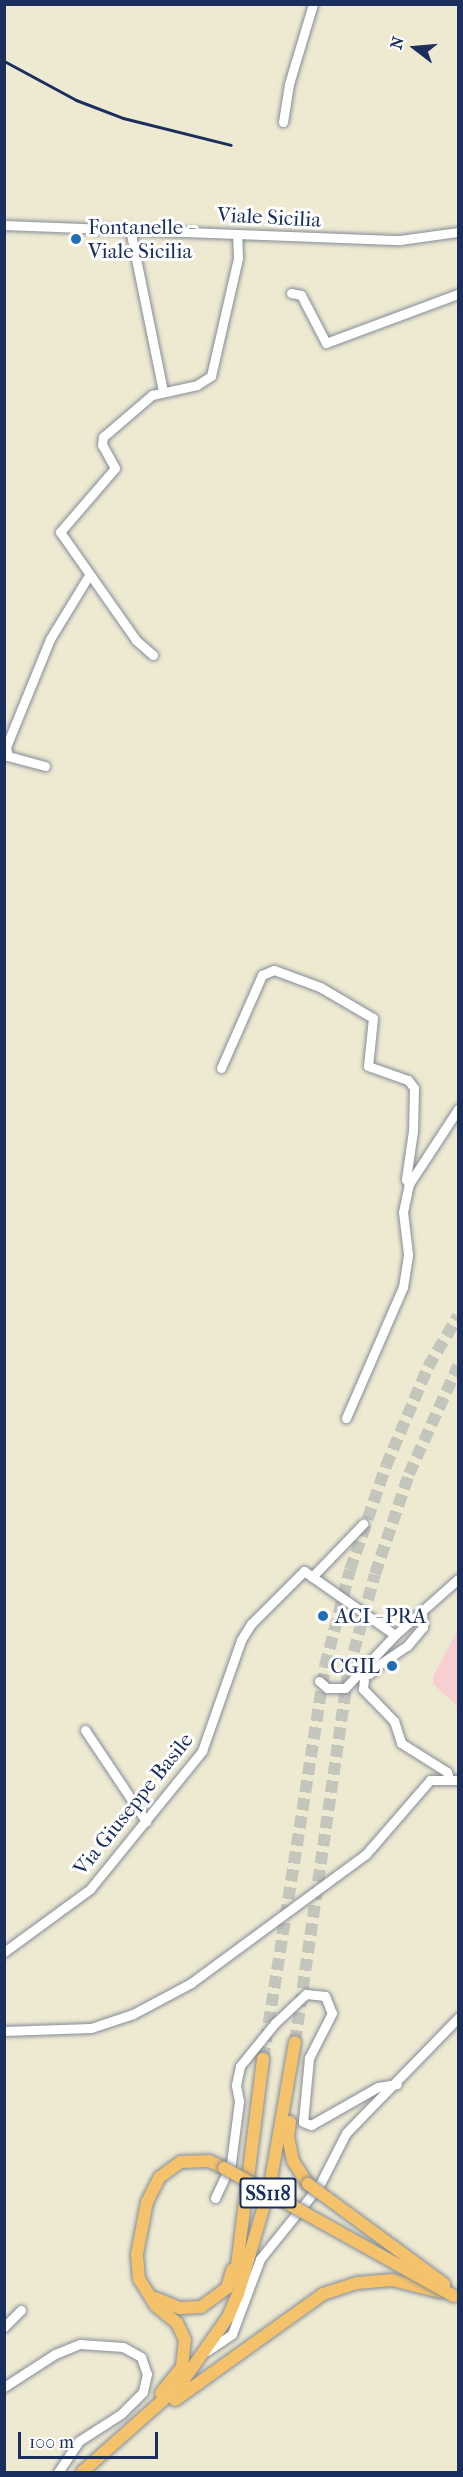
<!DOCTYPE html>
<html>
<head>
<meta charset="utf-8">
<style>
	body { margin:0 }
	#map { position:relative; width:463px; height:2477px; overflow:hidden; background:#eeead2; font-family:"IM FELL French Canon",serif }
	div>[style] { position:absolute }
	.built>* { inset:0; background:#f7cfd1 }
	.major-tunnel>* { height:12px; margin-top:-6px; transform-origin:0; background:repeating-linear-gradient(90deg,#c4c5bb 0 12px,transparent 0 18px) }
	.roads { filter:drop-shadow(0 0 2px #848c98) drop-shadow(0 0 2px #848c98) }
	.minor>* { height:9px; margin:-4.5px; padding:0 4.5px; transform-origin:4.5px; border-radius:4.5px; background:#fff }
	.major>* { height:12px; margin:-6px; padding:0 6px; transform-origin:6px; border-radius:6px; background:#f4c26a }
	.rail>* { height:3px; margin:-1.5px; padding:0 1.5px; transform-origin:1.5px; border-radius:1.5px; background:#1b2f5e }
	.bridges { filter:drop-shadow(0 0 2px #848c98) drop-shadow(0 0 2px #848c98) }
	.major-bridge>* { height:12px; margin:-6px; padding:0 6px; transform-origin:6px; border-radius:6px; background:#f4c26a }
	.dots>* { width:16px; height:16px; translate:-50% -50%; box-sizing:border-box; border:3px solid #fff; border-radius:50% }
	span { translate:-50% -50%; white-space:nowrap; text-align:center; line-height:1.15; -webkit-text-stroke:6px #fff; paint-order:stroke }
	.shield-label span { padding:2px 4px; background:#fff; border:2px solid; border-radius:4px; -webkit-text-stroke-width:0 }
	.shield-label { font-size:20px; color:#1b2f5e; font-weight:700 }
	.street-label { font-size:21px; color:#1b2f5e }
	.poi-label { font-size:21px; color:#1b2f5e }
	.left { translate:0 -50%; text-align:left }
	.right { translate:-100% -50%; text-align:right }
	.frame { position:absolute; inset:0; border:6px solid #1b2f5e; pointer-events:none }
	.north { position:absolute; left:385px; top:18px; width:60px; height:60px; -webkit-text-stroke:4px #fff; paint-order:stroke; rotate:286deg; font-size:16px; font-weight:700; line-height:24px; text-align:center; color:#1b2f5e }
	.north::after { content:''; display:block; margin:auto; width:21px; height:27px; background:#1b2f5e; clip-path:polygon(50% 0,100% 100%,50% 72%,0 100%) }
	.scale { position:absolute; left:18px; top:2432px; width:140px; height:27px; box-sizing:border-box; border:3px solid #1b2f5e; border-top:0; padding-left:8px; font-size:18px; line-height:21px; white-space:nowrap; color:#1b2f5e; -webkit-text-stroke:4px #fff; paint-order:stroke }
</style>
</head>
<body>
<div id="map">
	<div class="built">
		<div style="clip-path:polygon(458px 1629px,458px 1707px,433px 1684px,433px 1677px)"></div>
	</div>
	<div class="major-tunnel">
		<div style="left:295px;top:2042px;width:377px;rotate:-81.8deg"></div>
		<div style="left:349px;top:1669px;width:98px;rotate:-74.7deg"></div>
		<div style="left:375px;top:1574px;width:106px;rotate:-71.2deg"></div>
		<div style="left:409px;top:1474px;width:119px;rotate:-65.6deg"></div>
		<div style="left:263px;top:2059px;width:398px;rotate:-81deg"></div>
		<div style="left:325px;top:1666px;width:99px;rotate:-75.4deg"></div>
		<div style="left:350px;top:1570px;width:110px;rotate:-70.9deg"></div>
		<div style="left:386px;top:1466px;width:108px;rotate:-67deg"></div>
		<div style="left:428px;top:1367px;width:59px;rotate:-59.5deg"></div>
	</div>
	<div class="roads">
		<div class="minor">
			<div style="left:283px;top:122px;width:38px;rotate:-81deg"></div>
			<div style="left:289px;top:84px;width:84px;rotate:-73.3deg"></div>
			<div style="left:4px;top:225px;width:396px;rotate:2.2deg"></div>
			<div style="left:400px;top:240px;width:59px;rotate:-7.9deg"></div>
			<div style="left:130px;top:229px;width:165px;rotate:78.5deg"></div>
			<div style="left:291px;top:293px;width:10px;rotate:11deg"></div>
			<div style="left:301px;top:295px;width:54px;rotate:62.5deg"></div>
			<div style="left:326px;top:343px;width:141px;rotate:-20.4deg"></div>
			<div style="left:153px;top:655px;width:23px;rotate:-139deg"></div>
			<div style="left:136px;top:640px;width:132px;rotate:-125.1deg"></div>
			<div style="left:60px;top:532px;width:84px;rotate:-49.3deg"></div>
			<div style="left:115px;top:468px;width:26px;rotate:-119deg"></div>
			<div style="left:102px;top:445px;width:8px;rotate:-83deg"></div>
			<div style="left:103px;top:437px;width:65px;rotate:-40.6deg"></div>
			<div style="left:152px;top:395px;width:46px;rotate:-12.5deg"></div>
			<div style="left:197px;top:385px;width:17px;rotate:-33deg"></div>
			<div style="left:211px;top:376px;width:121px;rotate:-77.1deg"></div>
			<div style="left:238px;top:258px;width:24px;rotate:-92deg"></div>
			<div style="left:45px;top:766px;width:38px;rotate:-165deg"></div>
			<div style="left:8px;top:756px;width:9px;rotate:-103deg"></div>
			<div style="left:6px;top:747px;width:117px;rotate:-67.8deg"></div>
			<div style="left:50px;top:639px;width:75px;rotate:-58.6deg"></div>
			<div style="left:221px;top:1068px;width:102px;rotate:-66.2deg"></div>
			<div style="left:262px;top:975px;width:13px;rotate:-23deg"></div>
			<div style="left:274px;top:970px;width:49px;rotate:20.3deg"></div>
			<div style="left:320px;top:987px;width:61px;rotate:30.3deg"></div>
			<div style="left:373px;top:1018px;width:48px;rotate:95.9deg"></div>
			<div style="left:368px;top:1066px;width:42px;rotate:19.3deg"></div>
			<div style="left:408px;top:1080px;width:10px;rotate:53deg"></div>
			<div style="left:414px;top:1088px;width:43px;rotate:91.3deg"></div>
			<div style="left:413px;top:1131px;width:49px;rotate:98.3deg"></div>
			<div style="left:406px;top:1179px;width:6px;rotate:59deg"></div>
			<div style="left:409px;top:1184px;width:90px;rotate:-56.8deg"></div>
			<div style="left:346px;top:1418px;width:143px;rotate:-66.5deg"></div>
			<div style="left:403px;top:1287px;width:33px;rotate:-81deg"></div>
			<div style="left:408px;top:1254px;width:42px;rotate:-96.8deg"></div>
			<div style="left:403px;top:1212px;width:29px;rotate:-78deg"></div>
			<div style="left:312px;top:1577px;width:74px;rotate:-46.1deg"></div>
			<div style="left:380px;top:1664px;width:32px;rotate:-34deg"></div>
			<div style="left:407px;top:1646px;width:25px;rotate:-50deg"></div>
			<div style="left:423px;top:1627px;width:14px;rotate:-94deg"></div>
			<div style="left:369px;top:1674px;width:11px;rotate:-41deg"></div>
			<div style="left:364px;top:1679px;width:10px;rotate:96deg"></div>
			<div style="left:363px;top:1689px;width:45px;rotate:45.9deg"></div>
			<div style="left:394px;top:1721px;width:23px;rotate:72deg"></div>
			<div style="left:401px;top:1743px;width:54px;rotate:32.2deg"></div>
			<div style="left:447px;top:1772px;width:8px;rotate:76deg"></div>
			<div style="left:319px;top:1681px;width:11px;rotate:41deg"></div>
			<div style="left:327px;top:1688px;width:18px"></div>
			<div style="left:345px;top:1688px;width:73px;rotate:-46.7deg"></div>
			<div style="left:395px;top:1635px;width:84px;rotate:-41.6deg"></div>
			<div style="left:85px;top:1730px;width:110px;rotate:56.2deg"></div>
			<div style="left:4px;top:1952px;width:107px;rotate:-36.2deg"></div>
			<div style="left:90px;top:1889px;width:178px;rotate:-50.9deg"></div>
			<div style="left:202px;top:1751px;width:118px;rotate:-70.6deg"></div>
			<div style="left:241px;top:1640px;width:19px;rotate:-58deg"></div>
			<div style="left:251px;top:1624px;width:75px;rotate:-45deg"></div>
			<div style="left:304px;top:1571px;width:111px;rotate:35.1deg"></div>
			<div style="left:4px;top:2031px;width:87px;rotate:-2deg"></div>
			<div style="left:91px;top:2028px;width:44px;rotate:-18.4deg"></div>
			<div style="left:133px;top:2014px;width:66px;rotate:-28.1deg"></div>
			<div style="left:191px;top:1983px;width:217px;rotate:-36.4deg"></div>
			<div style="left:366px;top:1854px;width:98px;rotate:-49.1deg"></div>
			<div style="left:430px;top:1780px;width:28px"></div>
			<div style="left:215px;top:2198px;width:38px;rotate:-65deg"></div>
			<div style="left:231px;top:2163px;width:63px;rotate:-82.6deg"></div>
			<div style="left:239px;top:2101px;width:16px;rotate:-101deg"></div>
			<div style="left:236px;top:2085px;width:19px;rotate:-78deg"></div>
			<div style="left:240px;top:2066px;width:55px;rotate:-50.9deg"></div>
			<div style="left:275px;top:2023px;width:42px;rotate:-43.1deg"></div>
			<div style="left:306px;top:1994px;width:19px;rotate:6deg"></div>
			<div style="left:325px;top:1996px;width:18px;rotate:68deg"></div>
			<div style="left:332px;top:2013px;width:51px;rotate:117.1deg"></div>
			<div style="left:309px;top:2058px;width:64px;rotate:95.4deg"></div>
			<div style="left:303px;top:2122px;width:9px;rotate:21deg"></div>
			<div style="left:311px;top:2125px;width:77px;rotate:-29.6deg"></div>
			<div style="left:378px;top:2087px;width:19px;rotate:-9deg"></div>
			<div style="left:4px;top:2327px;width:24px;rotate:-45deg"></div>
			<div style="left:207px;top:2351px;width:30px;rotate:-34deg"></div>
			<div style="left:232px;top:2334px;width:80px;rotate:-69.5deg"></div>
			<div style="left:260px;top:2259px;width:94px;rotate:-51.1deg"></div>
			<div style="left:319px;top:2186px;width:59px;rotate:-63deg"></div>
			<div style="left:346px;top:2133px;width:161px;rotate:-45.8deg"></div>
			<div style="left:4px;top:2387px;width:61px;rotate:-32.9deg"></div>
			<div style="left:55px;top:2354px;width:27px;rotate:-22deg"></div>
			<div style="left:80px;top:2344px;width:43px;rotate:4deg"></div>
			<div style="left:123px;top:2347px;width:21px;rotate:29deg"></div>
			<div style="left:141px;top:2357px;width:18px;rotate:71deg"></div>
			<div style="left:147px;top:2374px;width:18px;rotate:103deg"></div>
			<div style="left:143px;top:2392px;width:31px;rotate:135deg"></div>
			<div style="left:121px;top:2414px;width:50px;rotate:147.3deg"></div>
			<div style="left:79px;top:2441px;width:37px;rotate:124deg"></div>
		</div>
		<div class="major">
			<div style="left:290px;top:2122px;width:15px;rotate:98deg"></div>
			<div style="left:288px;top:2137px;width:25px;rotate:78deg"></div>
			<div style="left:293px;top:2161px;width:27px;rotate:57deg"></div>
			<div style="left:235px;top:2281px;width:224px;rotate:-82.8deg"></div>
			<div style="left:155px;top:2298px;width:27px;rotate:22deg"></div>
			<div style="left:180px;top:2308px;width:21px;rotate:-3deg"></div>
			<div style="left:201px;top:2307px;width:32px;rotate:-36deg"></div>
			<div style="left:227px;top:2288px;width:19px;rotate:-74deg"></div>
			<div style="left:161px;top:2393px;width:33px;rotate:-51deg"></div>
			<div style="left:182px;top:2367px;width:27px;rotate:-84deg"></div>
			<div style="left:185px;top:2340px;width:19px;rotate:-115deg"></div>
			<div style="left:177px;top:2323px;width:27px;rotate:-141deg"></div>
			<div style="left:156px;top:2306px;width:32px;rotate:-122deg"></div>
			<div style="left:139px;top:2279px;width:25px;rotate:-95deg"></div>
			<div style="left:137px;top:2254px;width:53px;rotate:-79.1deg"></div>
			<div style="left:147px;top:2202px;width:28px;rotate:-63deg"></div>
			<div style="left:160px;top:2177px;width:26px;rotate:-36deg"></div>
			<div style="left:181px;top:2162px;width:28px;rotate:-2deg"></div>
			<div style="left:209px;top:2161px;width:17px;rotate:25deg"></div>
			<div style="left:175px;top:2400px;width:182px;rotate:-35.6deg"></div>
			<div style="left:323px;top:2294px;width:36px;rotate:-18deg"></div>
			<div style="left:357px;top:2283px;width:35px;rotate:-5deg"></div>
			<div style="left:392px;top:2280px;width:50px;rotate:13.8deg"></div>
			<div style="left:82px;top:2472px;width:131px;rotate:-41.6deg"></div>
			<div style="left:180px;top:2385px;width:83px;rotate:-54.8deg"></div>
			<div style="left:228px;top:2317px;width:25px;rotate:-67deg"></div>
			<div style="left:238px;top:2294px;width:114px;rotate:-73.6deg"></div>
			<div style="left:270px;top:2185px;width:145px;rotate:-80.1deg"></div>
		</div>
	</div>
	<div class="rail">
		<div style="left:4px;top:61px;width:82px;rotate:28.4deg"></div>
		<div style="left:76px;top:100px;width:50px;rotate:21deg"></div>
		<div style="left:123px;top:118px;width:111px;rotate:14deg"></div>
	</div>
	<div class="bridges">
		<div class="major-bridge">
			<div style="left:224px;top:2168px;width:263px;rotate:29.1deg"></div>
			<div style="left:308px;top:2184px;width:169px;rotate:36.3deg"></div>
		</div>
	</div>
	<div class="dots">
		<div style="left:76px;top:239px;background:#1f6fb2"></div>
		<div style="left:323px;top:1616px;background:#1f6fb2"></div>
		<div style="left:392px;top:1666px;background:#1f6fb2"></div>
	</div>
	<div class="shield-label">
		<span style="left:268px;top:2193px">SS118</span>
	</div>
	<div class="street-label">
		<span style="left:269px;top:217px;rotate:3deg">Viale Sicilia</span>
		<span style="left:133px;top:1804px;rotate:-51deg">Via Giuseppe Basile</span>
	</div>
	<div class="poi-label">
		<span class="left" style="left:88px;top:239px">Fontanelle -<br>Viale Sicilia</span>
		<span class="left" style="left:335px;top:1616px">ACI - PRA</span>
		<span class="right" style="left:380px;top:1666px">CGIL</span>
	</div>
	<div class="frame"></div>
	<div class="north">N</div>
	<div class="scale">100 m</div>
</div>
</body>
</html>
